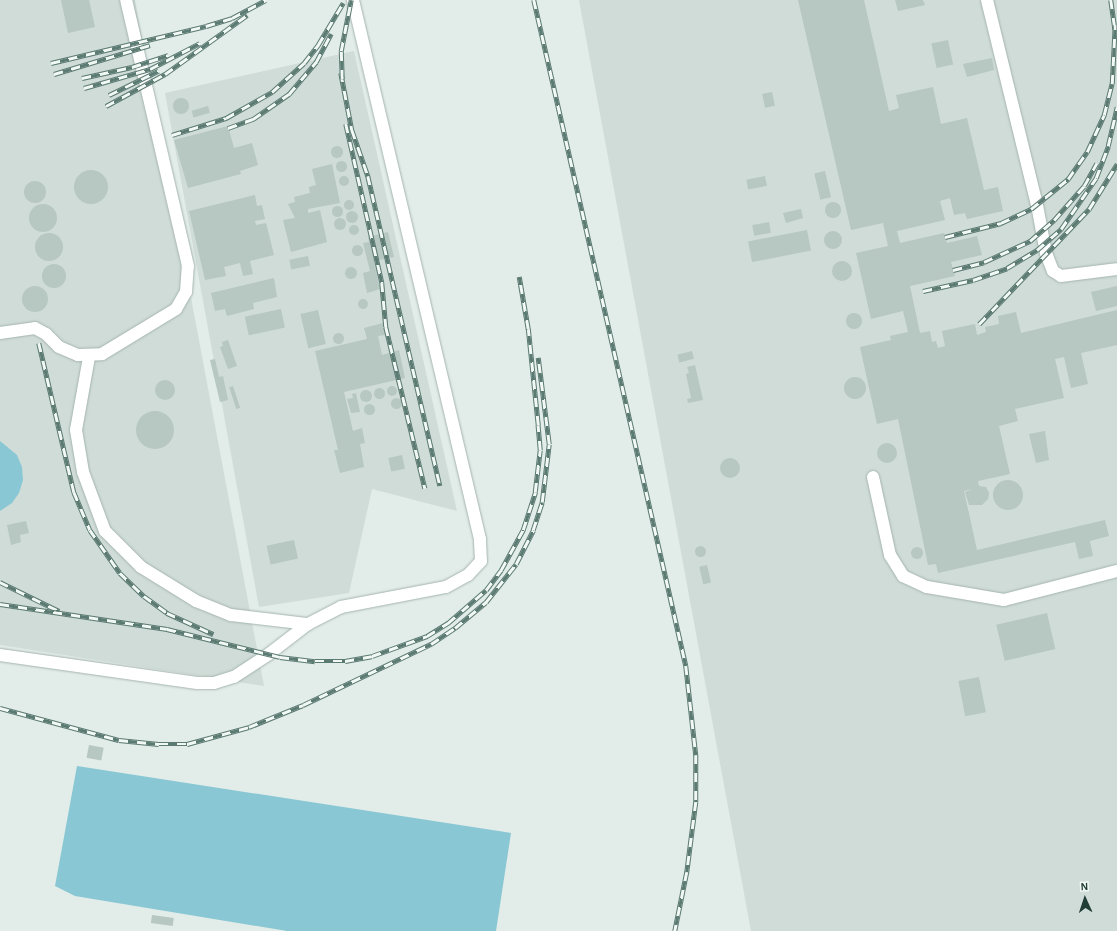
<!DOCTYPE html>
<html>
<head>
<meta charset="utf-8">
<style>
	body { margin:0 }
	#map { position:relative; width:1117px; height:931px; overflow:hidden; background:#e2ece8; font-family:"Alegreya Sans",sans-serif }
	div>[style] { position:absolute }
	.built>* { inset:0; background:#d0dcd7 }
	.water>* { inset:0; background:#88c7d3 }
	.building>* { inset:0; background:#b7c7c1; transform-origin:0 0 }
	.round { border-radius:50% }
	.roads { filter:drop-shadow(0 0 1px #a4b4af) drop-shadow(0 0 1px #a4b4af) }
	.minor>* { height:12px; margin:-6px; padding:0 6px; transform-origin:6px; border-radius:6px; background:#fff }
	.rail>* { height:4.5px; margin-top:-2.25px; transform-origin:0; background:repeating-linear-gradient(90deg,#f2f9f5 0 9px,#5b7a72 0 18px); box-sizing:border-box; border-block:1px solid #5b7a72 }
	span { translate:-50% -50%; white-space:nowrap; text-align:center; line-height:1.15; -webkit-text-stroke:3px #f2f9f5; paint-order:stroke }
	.north { position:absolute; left:1065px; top:879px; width:40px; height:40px; -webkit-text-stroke:3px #f2f9f5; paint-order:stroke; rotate:357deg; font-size:11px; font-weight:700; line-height:16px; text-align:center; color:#213e36 }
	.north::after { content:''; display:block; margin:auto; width:14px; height:18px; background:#213e36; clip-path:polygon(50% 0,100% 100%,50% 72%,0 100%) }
</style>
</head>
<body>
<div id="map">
	<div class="built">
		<div style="clip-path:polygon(0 0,135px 0,264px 686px,0 645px)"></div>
		<div style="clip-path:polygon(579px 0,1117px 0,1117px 931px,751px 931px)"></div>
		<div style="clip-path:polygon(354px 51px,457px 511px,372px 489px,349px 593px,259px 607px,165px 93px)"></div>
	</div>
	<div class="water">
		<div style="clip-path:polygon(0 441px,17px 455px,22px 467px,23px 480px,19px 493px,12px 503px,0 511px)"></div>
		<div style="clip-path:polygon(77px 766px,511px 833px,496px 931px,287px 931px,75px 896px,55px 886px)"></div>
	</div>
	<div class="building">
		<div style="clip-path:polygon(61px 0,89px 0,95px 27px,68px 33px)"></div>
		<div style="clip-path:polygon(798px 0,864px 0,889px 111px,899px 108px,896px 95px,933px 87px,941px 124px,967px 118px,984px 190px,998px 187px,1003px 211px,967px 219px,965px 213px,954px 215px,950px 198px,940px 201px,945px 220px,897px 231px,900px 243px,944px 233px,947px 243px,977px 236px,982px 255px,951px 262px,955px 276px,910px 286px,920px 333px,930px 331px,932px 342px,936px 341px,938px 348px,945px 346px,942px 331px,975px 324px,977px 335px,986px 332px,985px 327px,999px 324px,998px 316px,1016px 312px,1021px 333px,1117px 310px,1117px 345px,1081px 353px,1088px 384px,1071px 388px,1064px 357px,1055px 359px,1064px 398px,1015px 409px,1018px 421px,999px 426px,1010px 474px,978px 481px,979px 486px,986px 487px,989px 493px,988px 499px,982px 505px,969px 505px,965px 492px,973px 489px,964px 491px,977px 550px,1105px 520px,1109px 536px,1090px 541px,1093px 556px,1079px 559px,1075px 542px,938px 573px,936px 564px,928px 565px,898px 419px,877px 424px,860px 347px,891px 340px,890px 336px,908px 332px,903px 311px,871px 319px,856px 253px,888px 246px,883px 223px,851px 230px)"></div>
		<div style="clip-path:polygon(895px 0,923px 0,925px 5px,898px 11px)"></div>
		<div style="left:948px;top:40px;width:25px;height:17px;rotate:78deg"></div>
		<div style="clip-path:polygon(992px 58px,994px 70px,967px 77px,963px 64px)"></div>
		<div style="left:772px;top:92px;width:14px;height:10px;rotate:78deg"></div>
		<div class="round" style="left:173px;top:98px;width:16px;height:16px"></div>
		<div style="left:208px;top:106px;width:7px;height:17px;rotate:74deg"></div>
		<div style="clip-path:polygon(228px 126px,234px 148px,252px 143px,258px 165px,240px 171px,241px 174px,188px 188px,174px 140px)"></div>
		<div class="round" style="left:331px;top:146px;width:12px;height:12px"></div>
		<div class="round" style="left:335.5px;top:160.5px;width:11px;height:11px"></div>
		<div style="clip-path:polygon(332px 164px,340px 203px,308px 209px,308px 213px,320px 210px,327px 242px,291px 252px,283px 220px,295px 218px,288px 204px,295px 202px,294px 197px,310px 193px,309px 187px,316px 185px,312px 169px)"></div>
		<div class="round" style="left:74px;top:170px;width:34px;height:34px"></div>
		<div style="left:825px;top:171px;width:27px;height:11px;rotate:77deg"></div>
		<div class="round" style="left:339px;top:176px;width:10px;height:10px"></div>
		<div style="left:765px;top:176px;width:10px;height:19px;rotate:79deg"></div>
		<div class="round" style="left:24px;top:181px;width:22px;height:22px"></div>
		<div style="clip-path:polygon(255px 195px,257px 206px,262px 205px,265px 219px,255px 221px,256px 225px,266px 223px,274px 255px,250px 261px,253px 274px,243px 276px,240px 263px,224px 267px,226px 276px,205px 280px,189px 211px)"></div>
		<div class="round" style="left:344px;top:200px;width:10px;height:10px"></div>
		<div class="round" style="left:825px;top:202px;width:16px;height:16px"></div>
		<div class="round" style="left:29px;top:204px;width:28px;height:28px"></div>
		<div class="round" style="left:331.5px;top:205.5px;width:11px;height:11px"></div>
		<div style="clip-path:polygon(801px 209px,803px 218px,786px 223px,783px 213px)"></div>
		<div class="round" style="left:346px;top:211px;width:12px;height:12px"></div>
		<div class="round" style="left:334px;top:218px;width:12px;height:12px"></div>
		<div style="left:769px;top:222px;width:11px;height:17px;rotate:80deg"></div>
		<div class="round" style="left:349px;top:225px;width:10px;height:10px"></div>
		<div style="left:807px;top:230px;width:21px;height:60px;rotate:79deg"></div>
		<div class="round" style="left:824px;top:231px;width:18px;height:18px"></div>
		<div style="clip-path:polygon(388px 232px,394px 257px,374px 261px,380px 289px,367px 293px,363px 273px,370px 271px,363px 243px,369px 242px,368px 237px)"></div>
		<div class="round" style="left:35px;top:233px;width:28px;height:28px"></div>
		<div class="round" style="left:351.5px;top:244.5px;width:11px;height:11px"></div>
		<div style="left:308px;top:256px;width:10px;height:19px;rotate:79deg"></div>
		<div class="round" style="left:832px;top:261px;width:20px;height:20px"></div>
		<div class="round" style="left:42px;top:264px;width:24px;height:24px"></div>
		<div class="round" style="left:345px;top:267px;width:12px;height:12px"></div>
		<div style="clip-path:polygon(274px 278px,277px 297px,253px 303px,254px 309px,227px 316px,225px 309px,215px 311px,211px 293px)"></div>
		<div class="round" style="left:22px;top:286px;width:26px;height:26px"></div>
		<div style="clip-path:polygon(1117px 286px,1117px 306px,1096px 311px,1091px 292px)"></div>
		<div class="round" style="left:358px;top:299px;width:10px;height:10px"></div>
		<div style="left:281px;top:309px;width:19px;height:37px;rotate:78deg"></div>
		<div style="left:318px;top:310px;width:35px;height:18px;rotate:77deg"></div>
		<div class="round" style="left:846px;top:313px;width:16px;height:16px"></div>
		<div style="clip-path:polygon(383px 323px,385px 335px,378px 336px,382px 355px,399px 350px,405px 378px,344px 392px,353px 431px,362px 428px,365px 443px,360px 444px,364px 467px,340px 473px,334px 450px,338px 450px,315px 351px,367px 339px,364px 328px)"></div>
		<div class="round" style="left:332.5px;top:332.5px;width:11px;height:11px"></div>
		<div style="clip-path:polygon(228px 340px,237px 366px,228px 369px,220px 347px,223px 346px,222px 342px)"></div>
		<div style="left:692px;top:351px;width:8px;height:15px;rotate:76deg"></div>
		<div style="clip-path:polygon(215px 359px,219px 377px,223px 376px,228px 400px,220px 402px,210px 360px)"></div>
		<div style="clip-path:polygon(695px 365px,703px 400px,688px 403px,687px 399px,691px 398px,686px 374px,689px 373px,687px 367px)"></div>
		<div class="round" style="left:844px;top:377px;width:22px;height:22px"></div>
		<div class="round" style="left:155px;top:380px;width:20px;height:20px"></div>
		<div class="round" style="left:387px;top:386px;width:10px;height:10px"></div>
		<div style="left:233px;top:386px;width:23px;height:4px;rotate:72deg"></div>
		<div class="round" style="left:373.5px;top:387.5px;width:11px;height:11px"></div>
		<div class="round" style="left:360px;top:390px;width:12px;height:12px"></div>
		<div style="clip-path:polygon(356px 393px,360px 412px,351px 413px,347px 399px,353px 398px,352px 394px)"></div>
		<div class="round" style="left:390.5px;top:397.5px;width:11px;height:11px"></div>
		<div class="round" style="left:363.5px;top:403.5px;width:11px;height:11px"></div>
		<div class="round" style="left:136px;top:411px;width:38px;height:38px"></div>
		<div style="clip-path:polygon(1045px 431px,1049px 460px,1036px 463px,1029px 434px)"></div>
		<div class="round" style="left:877px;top:443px;width:20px;height:20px"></div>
		<div style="left:402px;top:455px;width:14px;height:14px;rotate:78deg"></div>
		<div class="round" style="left:720px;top:458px;width:20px;height:20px"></div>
		<div class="round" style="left:993px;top:480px;width:30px;height:30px"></div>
		<div style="clip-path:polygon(26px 521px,29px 533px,20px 535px,21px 542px,11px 545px,7px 525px)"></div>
		<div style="left:294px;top:540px;width:19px;height:28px;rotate:78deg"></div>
		<div class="round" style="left:694.5px;top:545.5px;width:11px;height:11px"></div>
		<div class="round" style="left:911px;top:547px;width:12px;height:12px"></div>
		<div style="left:707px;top:565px;width:18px;height:8px;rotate:77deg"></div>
		<div style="left:1047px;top:613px;width:37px;height:52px;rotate:77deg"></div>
		<div style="left:979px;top:677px;width:36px;height:21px;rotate:79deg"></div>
		<div style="left:89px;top:745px;width:15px;height:13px;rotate:11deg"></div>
		<div style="left:152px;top:915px;width:22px;height:8px;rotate:8deg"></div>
	</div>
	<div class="roads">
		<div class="minor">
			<div style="left:987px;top:0;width:211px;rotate:76.3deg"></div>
			<div style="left:1037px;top:205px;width:49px;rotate:79.4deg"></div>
			<div style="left:1046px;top:253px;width:19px;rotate:69deg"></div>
			<div style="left:1053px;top:271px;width:9px;rotate:32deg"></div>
			<div style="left:1061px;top:276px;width:56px;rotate:-7.1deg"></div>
			<div style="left:0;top:333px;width:35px;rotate:-8deg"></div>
			<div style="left:35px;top:328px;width:13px;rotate:29deg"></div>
			<div style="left:46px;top:334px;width:18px;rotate:45deg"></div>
			<div style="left:59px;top:347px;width:21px;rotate:23deg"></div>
			<div style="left:78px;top:355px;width:24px;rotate:-2deg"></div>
			<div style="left:102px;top:354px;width:87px;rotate:-31.3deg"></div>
			<div style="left:176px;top:309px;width:20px;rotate:-60deg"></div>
			<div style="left:186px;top:292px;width:26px;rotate:-86deg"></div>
			<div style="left:188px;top:266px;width:273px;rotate:-103.1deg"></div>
			<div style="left:89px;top:357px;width:74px;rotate:100.1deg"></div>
			<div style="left:76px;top:430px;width:43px;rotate:80.5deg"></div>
			<div style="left:83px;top:472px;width:63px;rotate:69.6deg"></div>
			<div style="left:105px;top:531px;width:51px;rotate:45deg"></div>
			<div style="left:141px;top:567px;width:65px;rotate:31.7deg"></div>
			<div style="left:196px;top:601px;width:38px;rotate:22deg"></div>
			<div style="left:231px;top:615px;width:78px;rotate:6.7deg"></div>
			<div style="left:873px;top:477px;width:80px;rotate:77.7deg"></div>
			<div style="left:890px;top:555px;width:25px;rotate:58deg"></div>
			<div style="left:903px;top:576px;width:26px;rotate:25deg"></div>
			<div style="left:927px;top:587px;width:78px;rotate:9.6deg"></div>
			<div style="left:1004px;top:600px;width:117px;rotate:-14.4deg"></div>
			<div style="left:0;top:655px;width:199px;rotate:8.1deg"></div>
			<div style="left:197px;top:683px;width:17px"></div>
			<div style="left:214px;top:683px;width:21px;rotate:-17deg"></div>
			<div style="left:234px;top:677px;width:42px;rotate:-33.3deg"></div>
			<div style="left:269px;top:654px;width:49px;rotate:-37.6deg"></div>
			<div style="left:308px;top:624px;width:37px;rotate:-27deg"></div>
			<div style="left:341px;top:607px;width:107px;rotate:-10.8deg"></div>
			<div style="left:446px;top:587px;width:25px;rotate:-29deg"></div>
			<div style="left:468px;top:575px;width:19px;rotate:-47deg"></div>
			<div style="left:481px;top:561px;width:22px;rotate:-93deg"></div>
			<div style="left:480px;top:539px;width:554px;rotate:-103.26deg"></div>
		</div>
	</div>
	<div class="rail">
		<div style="left:534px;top:0;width:683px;rotate:77.14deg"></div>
		<div style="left:686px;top:666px;width:90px;rotate:83.6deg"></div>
		<div style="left:696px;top:755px;width:47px;rotate:90deg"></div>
		<div style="left:696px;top:802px;width:71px;rotate:97.3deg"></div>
		<div style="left:687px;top:872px;width:60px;rotate:101.5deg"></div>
		<div style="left:1111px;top:0;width:30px;rotate:82deg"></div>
		<div style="left:51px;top:63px;width:159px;rotate:-13.4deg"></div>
		<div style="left:206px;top:26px;width:27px;rotate:-17deg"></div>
		<div style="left:232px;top:18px;width:38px;rotate:-28deg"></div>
		<div style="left:341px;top:73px;width:58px;rotate:79.1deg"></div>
		<div style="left:352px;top:130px;width:49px;rotate:70.8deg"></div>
		<div style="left:368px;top:176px;width:318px;rotate:76.9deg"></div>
		<div style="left:54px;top:74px;width:100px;rotate:-16.8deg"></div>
		<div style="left:82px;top:78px;width:51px;rotate:-12.4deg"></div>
		<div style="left:132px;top:67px;width:38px;rotate:-18deg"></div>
		<div style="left:342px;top:79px;width:28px;rotate:-92deg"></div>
		<div style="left:341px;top:51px;width:52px;rotate:-78.9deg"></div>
		<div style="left:84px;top:88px;width:69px;rotate:-16.1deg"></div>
		<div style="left:150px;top:69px;width:56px;rotate:-27.5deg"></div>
		<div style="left:109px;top:95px;width:55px;rotate:-26.1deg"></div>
		<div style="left:106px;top:106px;width:67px;rotate:-28.5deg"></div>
		<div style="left:165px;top:74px;width:101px;rotate:-35.7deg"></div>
		<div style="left:346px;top:124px;width:163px;rotate:77.2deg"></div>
		<div style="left:382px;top:283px;width:44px;rotate:84.8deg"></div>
		<div style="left:386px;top:327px;width:166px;rotate:76.4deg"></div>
		<div style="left:228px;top:128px;width:27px;rotate:-20deg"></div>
		<div style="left:253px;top:119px;width:44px;rotate:-34.8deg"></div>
		<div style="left:289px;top:94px;width:42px;rotate:-49.8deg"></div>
		<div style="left:316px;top:62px;width:32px;rotate:-62deg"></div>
		<div style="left:172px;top:135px;width:57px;rotate:-17.5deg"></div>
		<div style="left:226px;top:118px;width:53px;rotate:-29.5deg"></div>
		<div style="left:272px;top:92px;width:43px;rotate:-42.2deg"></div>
		<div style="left:304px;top:63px;width:23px;rotate:-52deg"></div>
		<div style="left:318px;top:45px;width:49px;rotate:-59.2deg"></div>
		<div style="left:945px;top:237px;width:58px;rotate:-14deg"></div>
		<div style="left:1001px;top:223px;width:33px;rotate:-25deg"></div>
		<div style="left:1031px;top:209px;width:48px;rotate:-39deg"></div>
		<div style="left:1068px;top:179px;width:33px;rotate:-55deg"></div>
		<div style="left:1087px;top:152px;width:41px;rotate:-65.3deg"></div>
		<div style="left:1104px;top:115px;width:32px;rotate:-76deg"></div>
		<div style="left:1112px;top:84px;width:59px;rotate:-87.1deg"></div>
		<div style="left:953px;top:270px;width:32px;rotate:-14deg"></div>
		<div style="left:984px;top:262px;width:51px;rotate:-24.5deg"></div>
		<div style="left:1030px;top:241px;width:32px;rotate:-41deg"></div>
		<div style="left:1054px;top:220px;width:45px;rotate:-48.6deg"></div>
		<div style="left:1084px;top:186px;width:26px;rotate:-61deg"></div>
		<div style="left:923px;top:291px;width:51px;rotate:-12.4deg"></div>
		<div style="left:973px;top:280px;width:36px;rotate:-19deg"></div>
		<div style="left:1007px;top:268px;width:35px;rotate:-31deg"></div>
		<div style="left:1037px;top:250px;width:32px;rotate:-41deg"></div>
		<div style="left:1061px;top:229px;width:62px;rotate:-55.5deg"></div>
		<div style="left:1096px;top:178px;width:34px;rotate:-69deg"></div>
		<div style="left:1108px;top:146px;width:40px;rotate:-77deg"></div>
		<div style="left:979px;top:324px;width:159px;rotate:-46.3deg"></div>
		<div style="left:1089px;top:209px;width:53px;rotate:-58.1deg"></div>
		<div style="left:39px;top:343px;width:153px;rotate:76.8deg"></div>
		<div style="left:74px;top:492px;width:41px;rotate:67.2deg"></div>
		<div style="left:90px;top:530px;width:52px;rotate:55.1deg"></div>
		<div style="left:120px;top:573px;width:33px;rotate:44deg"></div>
		<div style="left:144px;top:596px;width:29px;rotate:36deg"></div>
		<div style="left:167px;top:613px;width:51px;rotate:24.5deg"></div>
		<div style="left:0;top:582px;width:66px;rotate:26.2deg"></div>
		<div style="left:0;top:604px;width:169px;rotate:8.5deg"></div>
		<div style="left:167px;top:629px;width:116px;rotate:13.9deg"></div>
		<div style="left:280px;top:657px;width:35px;rotate:7deg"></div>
		<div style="left:315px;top:661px;width:30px"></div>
		<div style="left:345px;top:661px;width:27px;rotate:-10deg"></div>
		<div style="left:372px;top:656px;width:59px;rotate:-20deg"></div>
		<div style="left:427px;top:636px;width:25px;rotate:-32deg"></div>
		<div style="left:448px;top:623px;width:50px;rotate:-41deg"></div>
		<div style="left:486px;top:590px;width:25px;rotate:-53deg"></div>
		<div style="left:501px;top:570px;width:46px;rotate:-61.2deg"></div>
		<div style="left:523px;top:530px;width:40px;rotate:-72deg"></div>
		<div style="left:535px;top:492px;width:42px;rotate:-83.2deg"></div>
		<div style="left:540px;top:450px;width:25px;rotate:-95deg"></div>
		<div style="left:538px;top:425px;width:97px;rotate:-95.9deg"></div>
		<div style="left:528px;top:329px;width:53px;rotate:-99.8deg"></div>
		<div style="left:0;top:708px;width:123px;rotate:15.1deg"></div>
		<div style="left:119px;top:740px;width:40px;rotate:5.7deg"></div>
		<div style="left:159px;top:744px;width:28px"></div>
		<div style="left:187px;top:744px;width:64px;rotate:-15.3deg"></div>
		<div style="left:249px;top:727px;width:58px;rotate:-22.2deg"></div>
		<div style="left:303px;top:705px;width:142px;rotate:-25.5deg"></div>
		<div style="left:431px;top:644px;width:29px;rotate:-34deg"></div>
		<div style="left:455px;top:628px;width:40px;rotate:-40deg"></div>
		<div style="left:486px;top:602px;width:48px;rotate:-51.7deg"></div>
		<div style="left:516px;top:564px;width:38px;rotate:-63deg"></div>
		<div style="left:533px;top:530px;width:29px;rotate:-72deg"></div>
		<div style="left:542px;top:502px;width:58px;rotate:-83.1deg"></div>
		<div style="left:549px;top:444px;width:87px;rotate:-97.3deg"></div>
	</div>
	<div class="north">N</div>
</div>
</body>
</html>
